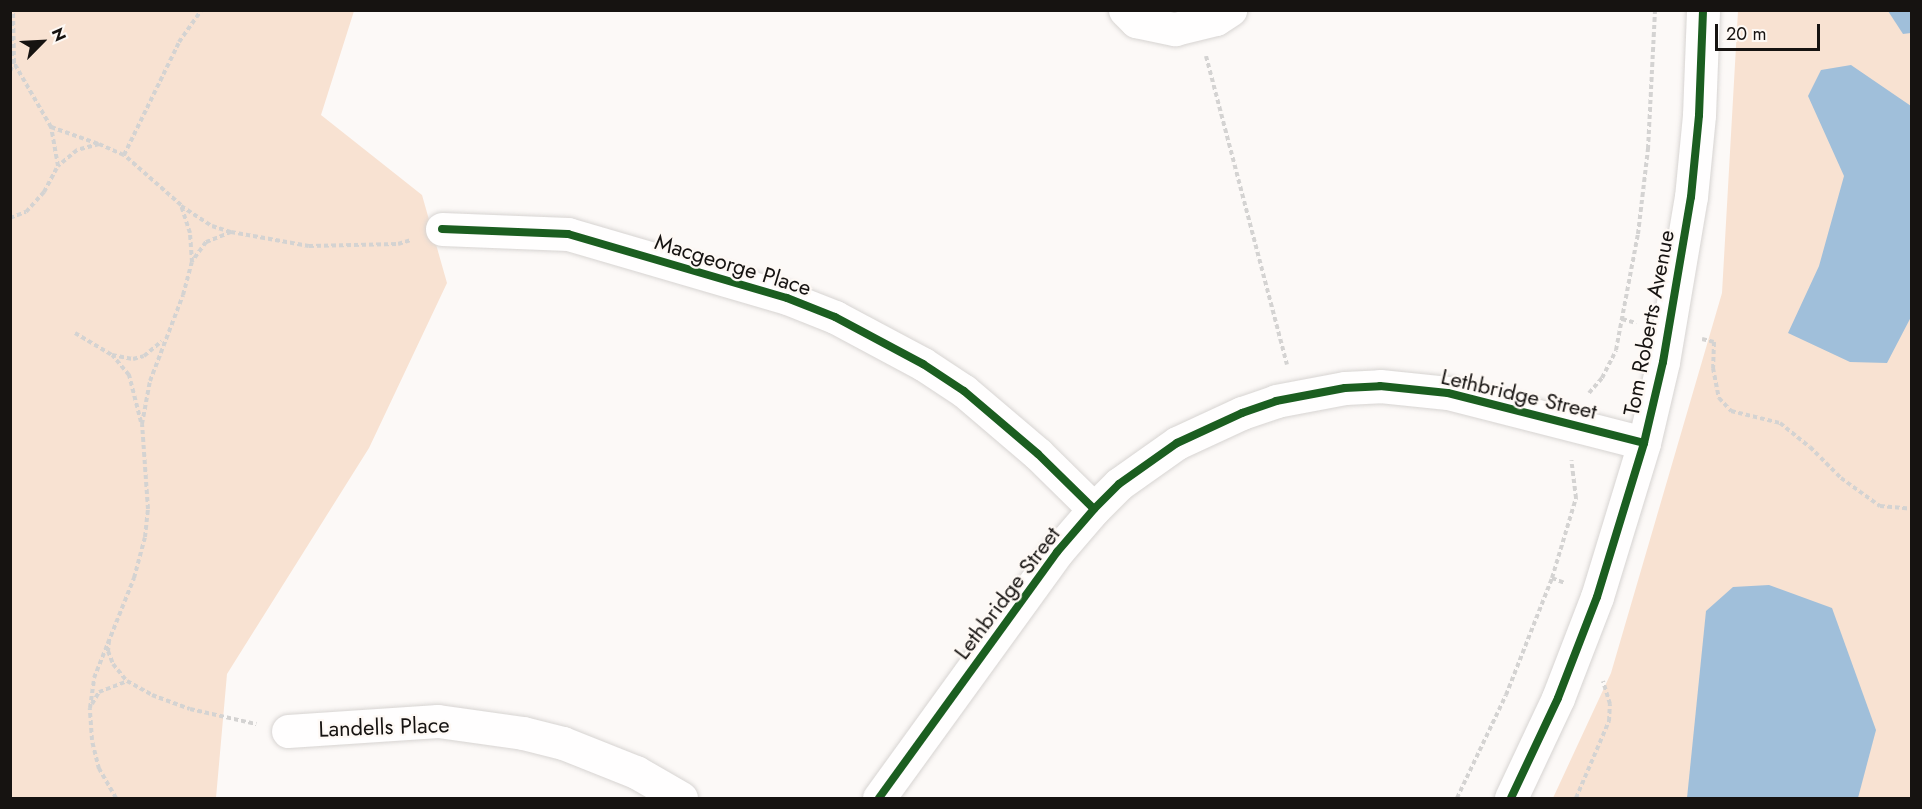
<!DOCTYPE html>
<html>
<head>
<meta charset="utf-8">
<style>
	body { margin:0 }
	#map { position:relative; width:1922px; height:809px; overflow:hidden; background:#fcf9f7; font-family:Jost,sans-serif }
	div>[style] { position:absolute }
	.green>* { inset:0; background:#f8e2d2 }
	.water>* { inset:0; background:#a0bfda }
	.path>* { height:4px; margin-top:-2px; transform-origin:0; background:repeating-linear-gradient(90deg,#d4d3d2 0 4.5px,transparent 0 7.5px) }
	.roads { filter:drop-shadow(0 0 2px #d7d4d2) drop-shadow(0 0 2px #d7d4d2) }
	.minor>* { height:33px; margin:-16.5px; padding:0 16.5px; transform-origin:16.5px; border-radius:16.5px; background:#fffefe }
	.cycleway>* { height:8px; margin:-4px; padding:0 4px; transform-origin:4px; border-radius:4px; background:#1b5e20 }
	span { translate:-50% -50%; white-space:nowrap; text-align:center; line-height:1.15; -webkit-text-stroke:4.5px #fef9f5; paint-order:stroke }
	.street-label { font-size:22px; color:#161311 }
	.frame { position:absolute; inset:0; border:12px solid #161311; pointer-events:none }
	.north { position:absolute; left:12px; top:12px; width:60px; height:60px; -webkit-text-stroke:4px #fef9f5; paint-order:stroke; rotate:66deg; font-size:16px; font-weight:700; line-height:24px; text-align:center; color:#161311 }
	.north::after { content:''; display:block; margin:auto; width:21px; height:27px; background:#161311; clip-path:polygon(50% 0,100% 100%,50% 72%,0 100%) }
	.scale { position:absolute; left:1715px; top:24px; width:105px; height:27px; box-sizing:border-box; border:3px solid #161311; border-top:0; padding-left:8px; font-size:18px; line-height:21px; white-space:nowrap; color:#161311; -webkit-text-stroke:4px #fef9f5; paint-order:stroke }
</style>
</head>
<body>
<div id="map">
	<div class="green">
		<div style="clip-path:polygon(11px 11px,354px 11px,321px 115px,422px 195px,447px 283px,369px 448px,227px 674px,216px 798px,11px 798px)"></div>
		<div style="clip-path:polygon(1738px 11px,1911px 11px,1911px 798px,1553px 798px,1611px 673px,1722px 293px)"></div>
	</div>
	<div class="water">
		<div style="clip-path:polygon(1888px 11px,1911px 11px,1911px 33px,1903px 34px)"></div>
		<div style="clip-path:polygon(1851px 65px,1911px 106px,1911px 317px,1887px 363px,1850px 362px,1788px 333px,1819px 266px,1844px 176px,1808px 96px,1821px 70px)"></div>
		<div style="clip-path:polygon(1769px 585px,1832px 608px,1876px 730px,1858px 798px,1687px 798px,1706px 611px,1733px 587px)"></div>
	</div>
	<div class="path">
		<div style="left:1206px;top:56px;width:319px;rotate:75.3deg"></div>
		<div style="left:10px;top:71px;width:9px;rotate:-63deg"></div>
		<div style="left:14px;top:63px;width:53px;rotate:-91.1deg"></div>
		<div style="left:51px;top:127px;width:51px;rotate:19.5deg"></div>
		<div style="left:99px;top:144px;width:23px;rotate:165deg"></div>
		<div style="left:77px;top:150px;width:25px;rotate:140deg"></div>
		<div style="left:99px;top:144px;width:27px;rotate:24deg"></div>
		<div style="left:181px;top:206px;width:37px;rotate:33deg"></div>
		<div style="left:212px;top:226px;width:20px;rotate:18deg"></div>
		<div style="left:231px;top:232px;width:27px;rotate:158deg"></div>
		<div style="left:206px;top:242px;width:24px;rotate:126deg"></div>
		<div style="left:10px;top:218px;width:17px;rotate:-21deg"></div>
		<div style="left:26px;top:212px;width:27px;rotate:-48deg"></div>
		<div style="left:44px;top:192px;width:30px;rotate:-62deg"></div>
		<div style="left:58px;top:166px;width:40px;rotate:-100deg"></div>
		<div style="left:51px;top:127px;width:74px;rotate:-120deg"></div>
		<div style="left:231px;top:232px;width:79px;rotate:10.2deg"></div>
		<div style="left:309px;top:246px;width:89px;rotate:-1.3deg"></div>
		<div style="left:398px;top:244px;width:14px;rotate:-17deg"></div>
		<div style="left:1622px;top:319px;width:15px;rotate:16deg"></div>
		<div style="left:75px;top:333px;width:43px;rotate:30.7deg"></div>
		<div style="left:1702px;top:339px;width:12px;rotate:14deg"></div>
		<div style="left:1714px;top:342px;width:26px;rotate:92deg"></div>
		<div style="left:1713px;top:368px;width:31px;rotate:79deg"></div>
		<div style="left:1719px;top:398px;width:18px;rotate:47deg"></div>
		<div style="left:1731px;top:411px;width:50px;rotate:13.8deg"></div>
		<div style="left:1780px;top:423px;width:38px;rotate:39deg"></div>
		<div style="left:1810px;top:447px;width:44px;rotate:45deg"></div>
		<div style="left:1841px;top:478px;width:48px;rotate:35.7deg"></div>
		<div style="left:1880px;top:506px;width:32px;rotate:5deg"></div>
		<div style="left:1589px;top:393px;width:20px;rotate:-49deg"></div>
		<div style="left:1602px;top:378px;width:31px;rotate:-63deg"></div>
		<div style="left:1616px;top:350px;width:118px;rotate:-79.3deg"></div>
		<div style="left:1638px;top:234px;width:86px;rotate:-83.3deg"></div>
		<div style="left:1648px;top:149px;width:139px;rotate:-87.1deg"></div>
		<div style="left:141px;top:422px;width:49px;rotate:-104.3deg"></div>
		<div style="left:129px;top:375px;width:26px;rotate:-130deg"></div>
		<div style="left:112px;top:355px;width:21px;rotate:11deg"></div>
		<div style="left:133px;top:359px;width:11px;rotate:-15deg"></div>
		<div style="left:144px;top:356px;width:23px;rotate:-40deg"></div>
		<div style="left:1552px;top:578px;width:14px;rotate:21deg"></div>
		<div style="left:109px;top:640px;width:11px;rotate:95deg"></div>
		<div style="left:108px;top:651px;width:14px;rotate:69deg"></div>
		<div style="left:113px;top:664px;width:22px;rotate:51deg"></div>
		<div style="left:127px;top:681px;width:29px;rotate:29deg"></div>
		<div style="left:152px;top:695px;width:40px;rotate:20.2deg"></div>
		<div style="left:190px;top:709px;width:68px;rotate:12.8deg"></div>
		<div style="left:92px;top:704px;width:14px;rotate:-60deg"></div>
		<div style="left:99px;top:692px;width:30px;rotate:-21deg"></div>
		<div style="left:116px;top:798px;width:34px;rotate:-120deg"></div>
		<div style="left:99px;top:769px;width:30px;rotate:-104deg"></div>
		<div style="left:92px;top:740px;width:32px;rotate:-94deg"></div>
		<div style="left:90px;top:708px;width:30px;rotate:-82deg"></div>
		<div style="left:94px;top:678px;width:108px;rotate:-68.2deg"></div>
		<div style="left:134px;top:578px;width:42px;rotate:-75deg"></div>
		<div style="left:145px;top:537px;width:28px;rotate:-84deg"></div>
		<div style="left:148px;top:509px;width:85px;rotate:-94deg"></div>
		<div style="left:142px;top:424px;width:44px;rotate:-79.5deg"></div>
		<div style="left:150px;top:381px;width:92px;rotate:-69deg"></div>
		<div style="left:183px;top:295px;width:34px;rotate:-75deg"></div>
		<div style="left:192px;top:262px;width:29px;rotate:-94deg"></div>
		<div style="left:190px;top:233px;width:29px;rotate:-108deg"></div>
		<div style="left:181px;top:205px;width:76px;rotate:-138.7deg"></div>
		<div style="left:124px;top:155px;width:126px;rotate:-64deg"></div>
		<div style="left:179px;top:42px;width:39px;rotate:-55deg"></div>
		<div style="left:1457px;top:798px;width:114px;rotate:-64.6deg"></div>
		<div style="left:1506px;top:695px;width:126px;rotate:-68.5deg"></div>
		<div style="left:1552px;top:578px;width:84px;rotate:-73.3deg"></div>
		<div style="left:1576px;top:498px;width:38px;rotate:-97deg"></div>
		<div style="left:1576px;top:798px;width:84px;rotate:-66.8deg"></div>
		<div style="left:1609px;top:721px;width:17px;rotate:-87deg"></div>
		<div style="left:1610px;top:704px;width:24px;rotate:-107deg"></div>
	</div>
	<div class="roads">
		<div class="minor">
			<div style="left:1125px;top:10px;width:16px;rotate:45deg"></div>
			<div style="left:1136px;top:21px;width:40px;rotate:12deg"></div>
			<div style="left:1175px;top:29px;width:42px;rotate:-13.7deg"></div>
			<div style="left:1216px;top:19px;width:17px;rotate:-33deg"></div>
			<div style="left:442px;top:229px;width:126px;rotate:2.3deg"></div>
			<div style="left:568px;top:234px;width:228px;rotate:16.3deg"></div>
			<div style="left:787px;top:298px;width:52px;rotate:21.6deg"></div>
			<div style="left:835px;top:317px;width:100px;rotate:28.1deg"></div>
			<div style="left:923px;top:364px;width:49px;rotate:33.4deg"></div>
			<div style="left:964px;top:391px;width:97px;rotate:40.4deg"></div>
			<div style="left:1038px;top:454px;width:78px;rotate:44.5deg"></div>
			<div style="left:288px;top:731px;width:150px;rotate:-3.8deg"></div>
			<div style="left:438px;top:721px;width:86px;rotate:8deg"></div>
			<div style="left:523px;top:733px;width:41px;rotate:14deg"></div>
			<div style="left:563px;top:743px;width:79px;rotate:21.7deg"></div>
			<div style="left:636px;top:772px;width:52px;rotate:30deg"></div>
			<div style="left:879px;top:798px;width:304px;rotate:-54.1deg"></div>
			<div style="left:1057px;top:552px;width:57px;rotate:-49.3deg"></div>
			<div style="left:1094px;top:509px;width:35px;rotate:-45deg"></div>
			<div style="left:1119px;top:484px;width:71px;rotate:-35.3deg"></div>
			<div style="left:1177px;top:443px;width:72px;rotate:-24.8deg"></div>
			<div style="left:1242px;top:413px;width:36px;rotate:-19deg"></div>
			<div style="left:1276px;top:401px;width:70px;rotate:-10.7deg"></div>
			<div style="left:1345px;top:388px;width:35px;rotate:-3deg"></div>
			<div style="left:1380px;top:386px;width:68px;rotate:5.9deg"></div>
			<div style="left:1448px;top:393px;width:202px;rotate:14.3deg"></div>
			<div style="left:1511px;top:798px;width:110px;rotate:-64.8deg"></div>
			<div style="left:1558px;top:698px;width:108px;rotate:-68.9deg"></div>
			<div style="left:1597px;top:597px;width:161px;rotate:-73deg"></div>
			<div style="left:1644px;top:443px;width:83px;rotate:-76.8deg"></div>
			<div style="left:1663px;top:362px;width:167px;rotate:-80.4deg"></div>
			<div style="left:1691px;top:197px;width:82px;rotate:-84.4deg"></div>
			<div style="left:1699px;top:115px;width:105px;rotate:-87.8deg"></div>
		</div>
	</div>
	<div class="cycleway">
		<div style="left:442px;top:229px;width:126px;rotate:2.3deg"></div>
		<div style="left:568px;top:234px;width:228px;rotate:16.3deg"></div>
		<div style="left:787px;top:298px;width:52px;rotate:21.6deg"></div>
		<div style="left:835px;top:317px;width:100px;rotate:28.1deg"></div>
		<div style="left:923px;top:364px;width:49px;rotate:33.4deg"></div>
		<div style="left:964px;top:391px;width:97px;rotate:40.4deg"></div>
		<div style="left:1038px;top:454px;width:78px;rotate:44.5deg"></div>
		<div style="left:879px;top:798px;width:304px;rotate:-54.1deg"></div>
		<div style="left:1057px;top:552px;width:57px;rotate:-49.3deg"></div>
		<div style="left:1094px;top:509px;width:35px;rotate:-45deg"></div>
		<div style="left:1119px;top:484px;width:71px;rotate:-35.3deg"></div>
		<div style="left:1177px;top:443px;width:72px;rotate:-24.8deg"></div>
		<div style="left:1242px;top:413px;width:36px;rotate:-19deg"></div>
		<div style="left:1276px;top:401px;width:70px;rotate:-10.7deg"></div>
		<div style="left:1345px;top:388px;width:35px;rotate:-3deg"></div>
		<div style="left:1380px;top:386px;width:68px;rotate:5.9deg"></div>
		<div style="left:1448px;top:393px;width:202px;rotate:14.3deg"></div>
		<div style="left:1511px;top:798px;width:110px;rotate:-64.8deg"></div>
		<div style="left:1558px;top:698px;width:108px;rotate:-68.9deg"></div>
		<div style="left:1597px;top:597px;width:161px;rotate:-73deg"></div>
		<div style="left:1644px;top:443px;width:83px;rotate:-76.8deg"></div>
		<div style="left:1663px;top:362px;width:167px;rotate:-80.4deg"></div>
		<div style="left:1691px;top:197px;width:82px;rotate:-84.4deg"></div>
		<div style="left:1699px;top:115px;width:105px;rotate:-87.8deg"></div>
	</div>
	<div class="street-label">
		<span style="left:733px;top:265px;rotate:17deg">Macgeorge Place</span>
		<span style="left:1649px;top:323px;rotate:-79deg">Tom Roberts Avenue</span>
		<span style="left:1519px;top:394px;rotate:13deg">Lethbridge Street</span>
		<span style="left:1007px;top:593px;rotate:-53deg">Lethbridge Street</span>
		<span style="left:384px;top:727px;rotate:-2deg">Landells Place</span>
	</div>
	<div class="frame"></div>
	<div class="north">N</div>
	<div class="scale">20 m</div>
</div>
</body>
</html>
